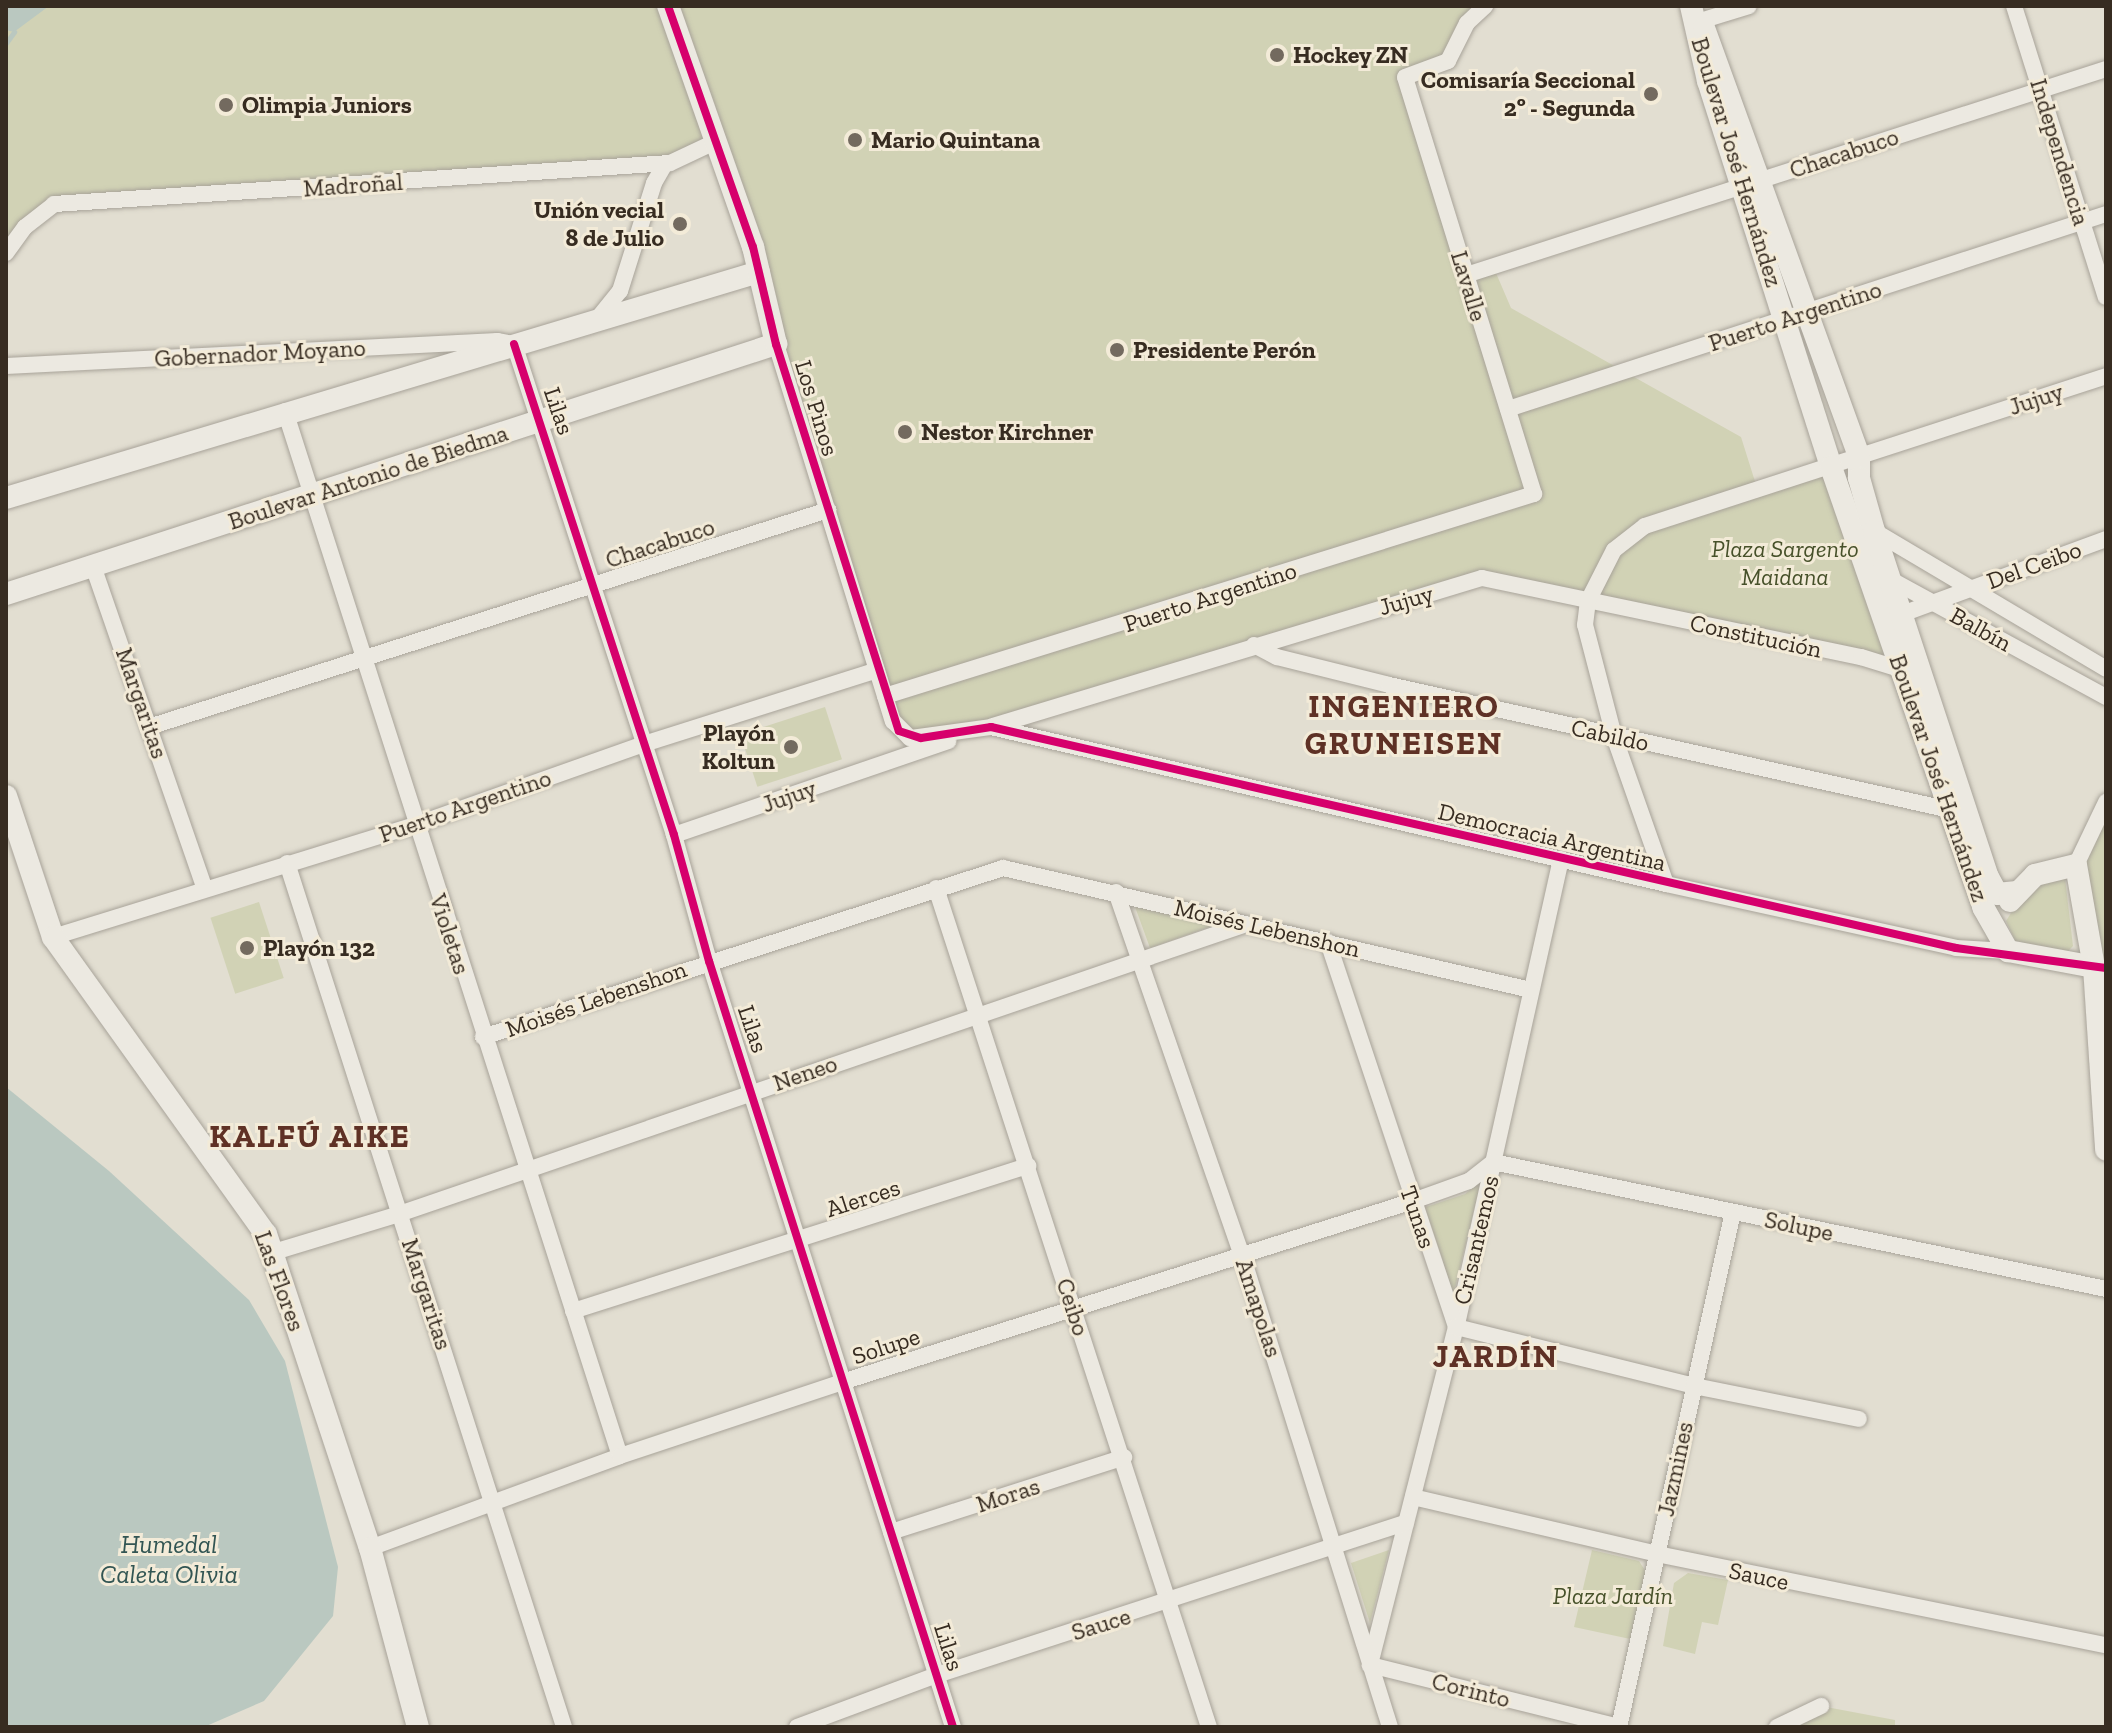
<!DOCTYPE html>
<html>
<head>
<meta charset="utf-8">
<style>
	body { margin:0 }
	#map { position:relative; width:2112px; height:1733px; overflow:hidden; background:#e2ded1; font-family:"Zilla Slab",serif }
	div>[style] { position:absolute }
	.green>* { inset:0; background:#d1d2b5; transform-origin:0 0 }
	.water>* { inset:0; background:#bac8c0 }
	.stream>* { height:5px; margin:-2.5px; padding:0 2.5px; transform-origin:2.5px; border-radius:2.5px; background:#bac8c0 }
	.roads { filter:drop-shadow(0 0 2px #a8a399) drop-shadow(0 0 2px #a8a399) }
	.street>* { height:16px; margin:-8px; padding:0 8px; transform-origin:8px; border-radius:8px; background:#ece9e1 }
	.secondary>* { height:22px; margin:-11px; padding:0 11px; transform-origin:11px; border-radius:11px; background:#ece9e1 }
	.cycleway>* { height:8px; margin:-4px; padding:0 4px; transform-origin:4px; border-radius:4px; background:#d6006c }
	.dots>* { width:22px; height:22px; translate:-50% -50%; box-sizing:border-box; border:4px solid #f3ebd8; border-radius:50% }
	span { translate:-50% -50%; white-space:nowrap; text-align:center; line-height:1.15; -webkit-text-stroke:6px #f3ebd8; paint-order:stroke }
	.poi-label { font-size:24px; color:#372c21; font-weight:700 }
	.left { translate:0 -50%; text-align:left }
	.right { translate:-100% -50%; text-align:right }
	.street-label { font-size:24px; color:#372c21 }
	.park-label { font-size:24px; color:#47512a; font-style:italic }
	.water-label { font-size:26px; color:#325553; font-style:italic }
	.district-label { font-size:32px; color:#5f3125; font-weight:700; letter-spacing:2px }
	.frame { position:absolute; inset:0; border:8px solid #372c21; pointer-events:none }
</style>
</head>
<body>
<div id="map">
	<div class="green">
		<div style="clip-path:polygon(6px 6px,1485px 6px,1448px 61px,1405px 77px,1466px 274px,1493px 266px,1511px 308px,1741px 437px,1758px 491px,1831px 467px,1901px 670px,1482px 578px,991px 727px,899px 731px,717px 142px,670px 163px,55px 204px,6px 253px)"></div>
		<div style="left:825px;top:707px;width:55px;height:89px;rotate:72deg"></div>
		<div style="clip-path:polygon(2106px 804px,2106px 968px,2094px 967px,2076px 865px)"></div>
		<div style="clip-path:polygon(2065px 878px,2073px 946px,2063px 956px,2017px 945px,2006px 921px,2011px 913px,2036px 885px)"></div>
		<div style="left:259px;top:902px;width:80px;height:51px;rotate:72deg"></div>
		<div style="clip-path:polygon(1134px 904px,1218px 924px,1150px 948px)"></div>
		<div style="clip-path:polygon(1481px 1181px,1453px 1296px,1420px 1209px,1465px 1194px)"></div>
		<div style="clip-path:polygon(1389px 1550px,1370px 1623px,1351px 1563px)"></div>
		<div style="clip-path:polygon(1592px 1550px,1639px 1561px,1648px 1575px,1635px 1640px,1574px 1627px)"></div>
		<div style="clip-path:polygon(1688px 1573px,1728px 1580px,1718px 1625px,1702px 1622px,1695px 1654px,1663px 1646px,1674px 1583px)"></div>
		<div style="clip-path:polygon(1821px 1706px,1895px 1720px,1895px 1727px,1777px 1727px)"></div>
	</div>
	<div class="water">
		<div style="clip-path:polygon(6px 6px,49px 6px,14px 32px,6px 30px)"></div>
		<div style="clip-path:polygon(6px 1087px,109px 1171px,249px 1300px,285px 1361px,338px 1567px,333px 1616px,264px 1701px,204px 1727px,6px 1727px)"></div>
	</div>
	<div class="stream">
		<div style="left:6px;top:43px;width:14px;rotate:-54deg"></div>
	</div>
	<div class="roads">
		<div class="street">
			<div style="left:2014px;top:6px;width:305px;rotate:72.5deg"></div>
			<div style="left:1697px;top:22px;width:54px;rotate:-17.1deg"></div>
			<div style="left:6px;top:253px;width:32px;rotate:-54deg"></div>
			<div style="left:25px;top:227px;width:37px;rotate:-38deg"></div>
			<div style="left:54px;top:204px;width:617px;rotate:-3.81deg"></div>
			<div style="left:670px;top:163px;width:52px;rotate:-25.1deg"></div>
			<div style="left:1466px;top:275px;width:672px;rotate:-17.84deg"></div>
			<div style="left:598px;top:318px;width:35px;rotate:-51deg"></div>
			<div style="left:620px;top:291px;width:113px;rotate:-72.5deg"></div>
			<div style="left:654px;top:183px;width:22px;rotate:-60deg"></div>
			<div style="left:776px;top:344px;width:395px;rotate:72.8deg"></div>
			<div style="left:893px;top:721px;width:24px;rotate:45deg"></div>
			<div style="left:910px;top:738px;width:82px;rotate:-7.7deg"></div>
			<div style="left:991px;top:727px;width:693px;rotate:13.09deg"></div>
			<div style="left:1666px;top:884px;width:297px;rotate:12.4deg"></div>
			<div style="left:1956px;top:948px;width:52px;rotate:3.3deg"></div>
			<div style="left:6px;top:366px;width:492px;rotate:-2.9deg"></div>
			<div style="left:497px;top:341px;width:17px;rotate:10deg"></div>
			<div style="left:514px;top:344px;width:516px;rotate:71.95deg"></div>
			<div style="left:674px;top:835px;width:131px;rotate:74.5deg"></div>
			<div style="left:709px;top:961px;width:804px;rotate:72.33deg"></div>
			<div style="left:1508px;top:409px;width:629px;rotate:-18.06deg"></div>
			<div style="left:285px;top:411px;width:1097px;rotate:72.23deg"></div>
			<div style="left:1874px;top:531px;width:270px;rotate:30.7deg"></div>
			<div style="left:93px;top:566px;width:340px;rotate:70.9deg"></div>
			<div style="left:1886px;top:577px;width:251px;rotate:28.6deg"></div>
			<div style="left:1894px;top:617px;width:226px;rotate:-20.2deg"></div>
			<div style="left:1254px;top:645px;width:26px;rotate:28deg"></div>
			<div style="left:1277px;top:657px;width:115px;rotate:14deg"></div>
			<div style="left:1389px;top:685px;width:580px;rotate:12.55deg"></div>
			<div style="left:885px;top:696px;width:680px;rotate:-17.29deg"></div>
			<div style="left:1534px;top:494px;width:436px;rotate:-107.2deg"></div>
			<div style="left:1405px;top:77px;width:46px;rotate:-20.4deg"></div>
			<div style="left:1448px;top:61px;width:42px;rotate:-63.4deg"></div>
			<div style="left:1467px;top:23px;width:25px;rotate:-43deg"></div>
			<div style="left:152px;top:726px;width:710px;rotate:-17.72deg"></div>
			<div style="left:993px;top:726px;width:511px;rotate:-16.84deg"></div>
			<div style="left:1482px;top:578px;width:387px;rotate:11.8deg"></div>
			<div style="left:1861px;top:657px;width:50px;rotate:17.4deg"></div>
			<div style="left:674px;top:835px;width:290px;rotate:-18.9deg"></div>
			<div style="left:1561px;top:859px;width:480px;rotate:102.6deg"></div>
			<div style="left:1456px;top:1327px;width:349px;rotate:104.3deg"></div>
			<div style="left:1370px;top:1665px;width:257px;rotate:14deg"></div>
			<div style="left:287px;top:863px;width:907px;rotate:72.22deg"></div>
			<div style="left:2076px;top:865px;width:70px;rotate:-64.5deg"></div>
			<div style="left:1666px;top:884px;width:157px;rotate:-109.4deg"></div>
			<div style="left:1614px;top:736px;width:115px;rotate:-104.6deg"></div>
			<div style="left:1585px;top:625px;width:24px;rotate:-83deg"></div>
			<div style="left:1588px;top:601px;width:57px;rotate:-63deg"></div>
			<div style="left:1614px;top:550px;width:39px;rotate:-38deg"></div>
			<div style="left:1645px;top:526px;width:485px;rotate:-18deg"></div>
			<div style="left:936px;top:888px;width:882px;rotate:71.98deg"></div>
			<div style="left:1116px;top:892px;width:387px;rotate:70.9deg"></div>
			<div style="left:1243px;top:1258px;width:491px;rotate:72.6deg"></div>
			<div style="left:53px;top:937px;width:379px;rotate:-17.2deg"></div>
			<div style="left:415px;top:825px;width:243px;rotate:-19.5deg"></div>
			<div style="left:644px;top:744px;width:244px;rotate:-17.6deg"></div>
			<div style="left:1328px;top:942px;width:406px;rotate:71.6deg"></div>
			<div style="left:1456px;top:1327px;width:245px;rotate:13.9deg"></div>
			<div style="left:1694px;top:1386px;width:168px;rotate:11.3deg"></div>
			<div style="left:483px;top:1037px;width:547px;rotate:-18deg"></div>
			<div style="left:1003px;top:868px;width:542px;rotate:13.01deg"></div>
			<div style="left:1493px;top:1162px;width:626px;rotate:11.7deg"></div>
			<div style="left:274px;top:1252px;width:134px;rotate:-16.9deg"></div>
			<div style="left:402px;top:1213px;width:892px;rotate:-18.9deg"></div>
			<div style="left:573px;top:1311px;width:478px;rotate:-17.7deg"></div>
			<div style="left:1413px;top:1497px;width:251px;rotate:13.1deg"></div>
			<div style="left:1657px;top:1554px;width:458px;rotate:11.5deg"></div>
			<div style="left:891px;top:1532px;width:245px;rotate:-17.8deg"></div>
			<div style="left:370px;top:1548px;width:266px;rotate:-20.2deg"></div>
			<div style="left:620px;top:1456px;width:234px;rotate:-18.4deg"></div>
			<div style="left:842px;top:1382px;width:599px;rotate:-17.59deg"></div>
			<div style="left:1413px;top:1201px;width:59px;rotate:-19.7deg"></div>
			<div style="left:1469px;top:1181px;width:31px;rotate:-38deg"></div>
			<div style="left:797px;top:1727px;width:149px;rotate:-20.4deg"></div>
			<div style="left:937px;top:1675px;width:493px;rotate:-18deg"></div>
			<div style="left:1619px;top:1727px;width:527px;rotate:-77.52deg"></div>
			<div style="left:1777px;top:1727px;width:49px;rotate:-25.5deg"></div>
		</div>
		<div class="secondary">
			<div style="left:1691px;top:6px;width:77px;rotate:77.2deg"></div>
			<div style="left:1708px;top:81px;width:405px;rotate:72.3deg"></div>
			<div style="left:1831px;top:467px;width:466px;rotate:70.9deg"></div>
			<div style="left:1983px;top:907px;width:51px;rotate:60.4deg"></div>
			<div style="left:2008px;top:951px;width:87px;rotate:10.5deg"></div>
			<div style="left:1704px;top:28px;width:455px;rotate:70.1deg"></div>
			<div style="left:1859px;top:456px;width:22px;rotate:90deg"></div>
			<div style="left:1859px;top:478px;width:55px;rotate:74.2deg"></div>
			<div style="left:1874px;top:531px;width:364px;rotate:71.8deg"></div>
			<div style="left:1988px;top:877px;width:19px;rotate:62deg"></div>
			<div style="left:1997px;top:894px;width:20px;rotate:-6deg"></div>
			<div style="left:6px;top:498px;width:786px;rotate:-16.71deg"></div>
			<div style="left:6px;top:594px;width:810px;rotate:-17.99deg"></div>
			<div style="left:776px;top:344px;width:100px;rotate:-103.3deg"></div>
			<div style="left:753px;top:247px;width:256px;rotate:-109.4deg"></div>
			<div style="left:6px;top:796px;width:149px;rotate:71.6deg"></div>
			<div style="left:53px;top:937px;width:365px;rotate:54.4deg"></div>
			<div style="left:266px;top:1234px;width:331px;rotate:71.7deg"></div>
			<div style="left:370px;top:1548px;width:185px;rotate:75deg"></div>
			<div style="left:2010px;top:901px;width:36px;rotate:-46deg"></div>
			<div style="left:2035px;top:875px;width:42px;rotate:-13.7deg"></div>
			<div style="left:2076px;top:865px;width:104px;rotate:80deg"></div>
			<div style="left:2094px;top:967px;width:183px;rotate:86.2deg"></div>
		</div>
	</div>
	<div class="cycleway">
		<div style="left:668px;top:6px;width:256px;rotate:70.6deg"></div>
		<div style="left:753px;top:247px;width:100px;rotate:76.7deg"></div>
		<div style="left:776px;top:344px;width:406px;rotate:72.4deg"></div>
		<div style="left:899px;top:731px;width:23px;rotate:18deg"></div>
		<div style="left:921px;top:738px;width:71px;rotate:-8.9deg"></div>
		<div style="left:991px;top:727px;width:990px;rotate:12.9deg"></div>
		<div style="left:1956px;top:948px;width:151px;rotate:7.6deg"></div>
		<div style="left:514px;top:344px;width:516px;rotate:71.95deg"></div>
		<div style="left:674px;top:835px;width:131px;rotate:74.5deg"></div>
		<div style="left:709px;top:961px;width:804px;rotate:72.33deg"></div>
	</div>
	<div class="dots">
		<div style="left:1277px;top:55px;background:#736a5f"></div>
		<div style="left:1651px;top:94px;background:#736a5f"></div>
		<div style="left:226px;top:105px;background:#736a5f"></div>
		<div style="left:855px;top:140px;background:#736a5f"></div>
		<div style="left:680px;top:224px;background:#736a5f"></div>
		<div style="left:1117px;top:350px;background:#736a5f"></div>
		<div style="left:905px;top:432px;background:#736a5f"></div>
		<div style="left:791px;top:747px;background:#736a5f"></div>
		<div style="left:247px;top:948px;background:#736a5f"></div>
	</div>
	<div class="poi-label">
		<span class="left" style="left:1293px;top:55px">Hockey ZN</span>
		<span class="right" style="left:1635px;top:94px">Comisaría Seccional<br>2º - Segunda</span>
		<span class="left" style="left:242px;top:105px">Olimpia Juniors</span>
		<span class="left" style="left:871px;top:140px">Mario Quintana</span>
		<span class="right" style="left:664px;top:224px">Unión vecial<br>8 de Julio</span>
		<span class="left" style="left:1133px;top:350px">Presidente Perón</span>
		<span class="left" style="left:921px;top:432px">Nestor Kirchner</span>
		<span class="right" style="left:775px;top:747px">Playón<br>Koltun</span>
		<span class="left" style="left:263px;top:948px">Playón 132</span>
	</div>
	<div class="street-label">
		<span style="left:2060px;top:152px;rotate:73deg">Independencia</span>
		<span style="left:1844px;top:153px;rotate:-18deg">Chacabuco</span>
		<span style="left:1737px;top:162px;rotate:73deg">Boulevar José Hernández</span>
		<span style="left:353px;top:185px;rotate:-4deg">Madroñal</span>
		<span style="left:1469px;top:286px;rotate:73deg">Lavalle</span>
		<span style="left:1795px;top:316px;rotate:-18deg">Puerto Argentino</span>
		<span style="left:260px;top:353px;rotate:-3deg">Gobernador Moyano</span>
		<span style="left:2036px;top:399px;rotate:-18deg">Jujuy</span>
		<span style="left:817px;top:408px;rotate:73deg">Los Pinos</span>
		<span style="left:559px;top:411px;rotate:71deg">Lilas</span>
		<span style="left:368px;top:477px;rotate:-18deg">Boulevar Antonio de Biedma</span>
		<span style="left:660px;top:543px;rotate:-18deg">Chacabuco</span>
		<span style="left:2034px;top:565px;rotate:-20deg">Del Ceibo</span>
		<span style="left:1210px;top:597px;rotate:-18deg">Puerto Argentino</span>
		<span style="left:1406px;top:600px;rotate:-16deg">Jujuy</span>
		<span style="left:1981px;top:629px;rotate:29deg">Balbín</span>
		<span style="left:1756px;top:636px;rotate:12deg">Constitución</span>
		<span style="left:142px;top:703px;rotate:71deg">Margaritas</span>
		<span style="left:1610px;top:735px;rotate:12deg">Cabildo</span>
		<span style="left:1939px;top:778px;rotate:71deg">Boulevar José Hernández</span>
		<span style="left:789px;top:796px;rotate:-19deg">Jujuy</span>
		<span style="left:465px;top:806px;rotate:-19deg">Puerto Argentino</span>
		<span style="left:1552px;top:837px;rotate:13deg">Democracia Argentina</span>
		<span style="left:1267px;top:928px;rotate:13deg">Moisés Lebenshon</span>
		<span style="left:450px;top:934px;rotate:72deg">Violetas</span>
		<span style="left:596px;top:999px;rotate:-19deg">Moisés Lebenshon</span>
		<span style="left:753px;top:1029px;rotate:71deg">Lilas</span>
		<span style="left:805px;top:1073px;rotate:-19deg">Neneo</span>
		<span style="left:863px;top:1198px;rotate:-18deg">Alerces</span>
		<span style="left:1418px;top:1217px;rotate:71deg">Tunas</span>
		<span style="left:1799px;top:1226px;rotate:12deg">Solupe</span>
		<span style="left:1476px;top:1240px;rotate:-77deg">Crisantemos</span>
		<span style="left:280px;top:1281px;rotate:70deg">Las Flores</span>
		<span style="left:427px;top:1294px;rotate:72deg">Margaritas</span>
		<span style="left:1073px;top:1307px;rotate:72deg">Ceibo</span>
		<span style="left:1259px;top:1308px;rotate:72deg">Amapolas</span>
		<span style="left:886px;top:1346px;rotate:-18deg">Solupe</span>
		<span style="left:1675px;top:1469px;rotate:-78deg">Jazmines</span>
		<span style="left:1008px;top:1495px;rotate:-18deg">Moras</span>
		<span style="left:1759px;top:1576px;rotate:12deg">Sauce</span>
		<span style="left:1101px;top:1624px;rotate:-17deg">Sauce</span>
		<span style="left:949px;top:1647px;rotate:72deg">Lilas</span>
		<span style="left:1471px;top:1690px;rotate:14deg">Corinto</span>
	</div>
	<div class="park-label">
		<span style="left:1785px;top:563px">Plaza Sargento<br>Maidana</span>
		<span style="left:1613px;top:1596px">Plaza Jardín</span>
	</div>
	<div class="water-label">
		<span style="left:169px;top:1560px">Humedal<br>Caleta Olivia</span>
	</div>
	<div class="district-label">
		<span style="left:1404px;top:725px">INGENIERO<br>GRUNEISEN</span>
		<span style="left:310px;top:1136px">KALFÚ AIKE</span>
		<span style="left:1496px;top:1356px">JARDÍN</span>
	</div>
	<div class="frame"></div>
</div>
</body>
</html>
